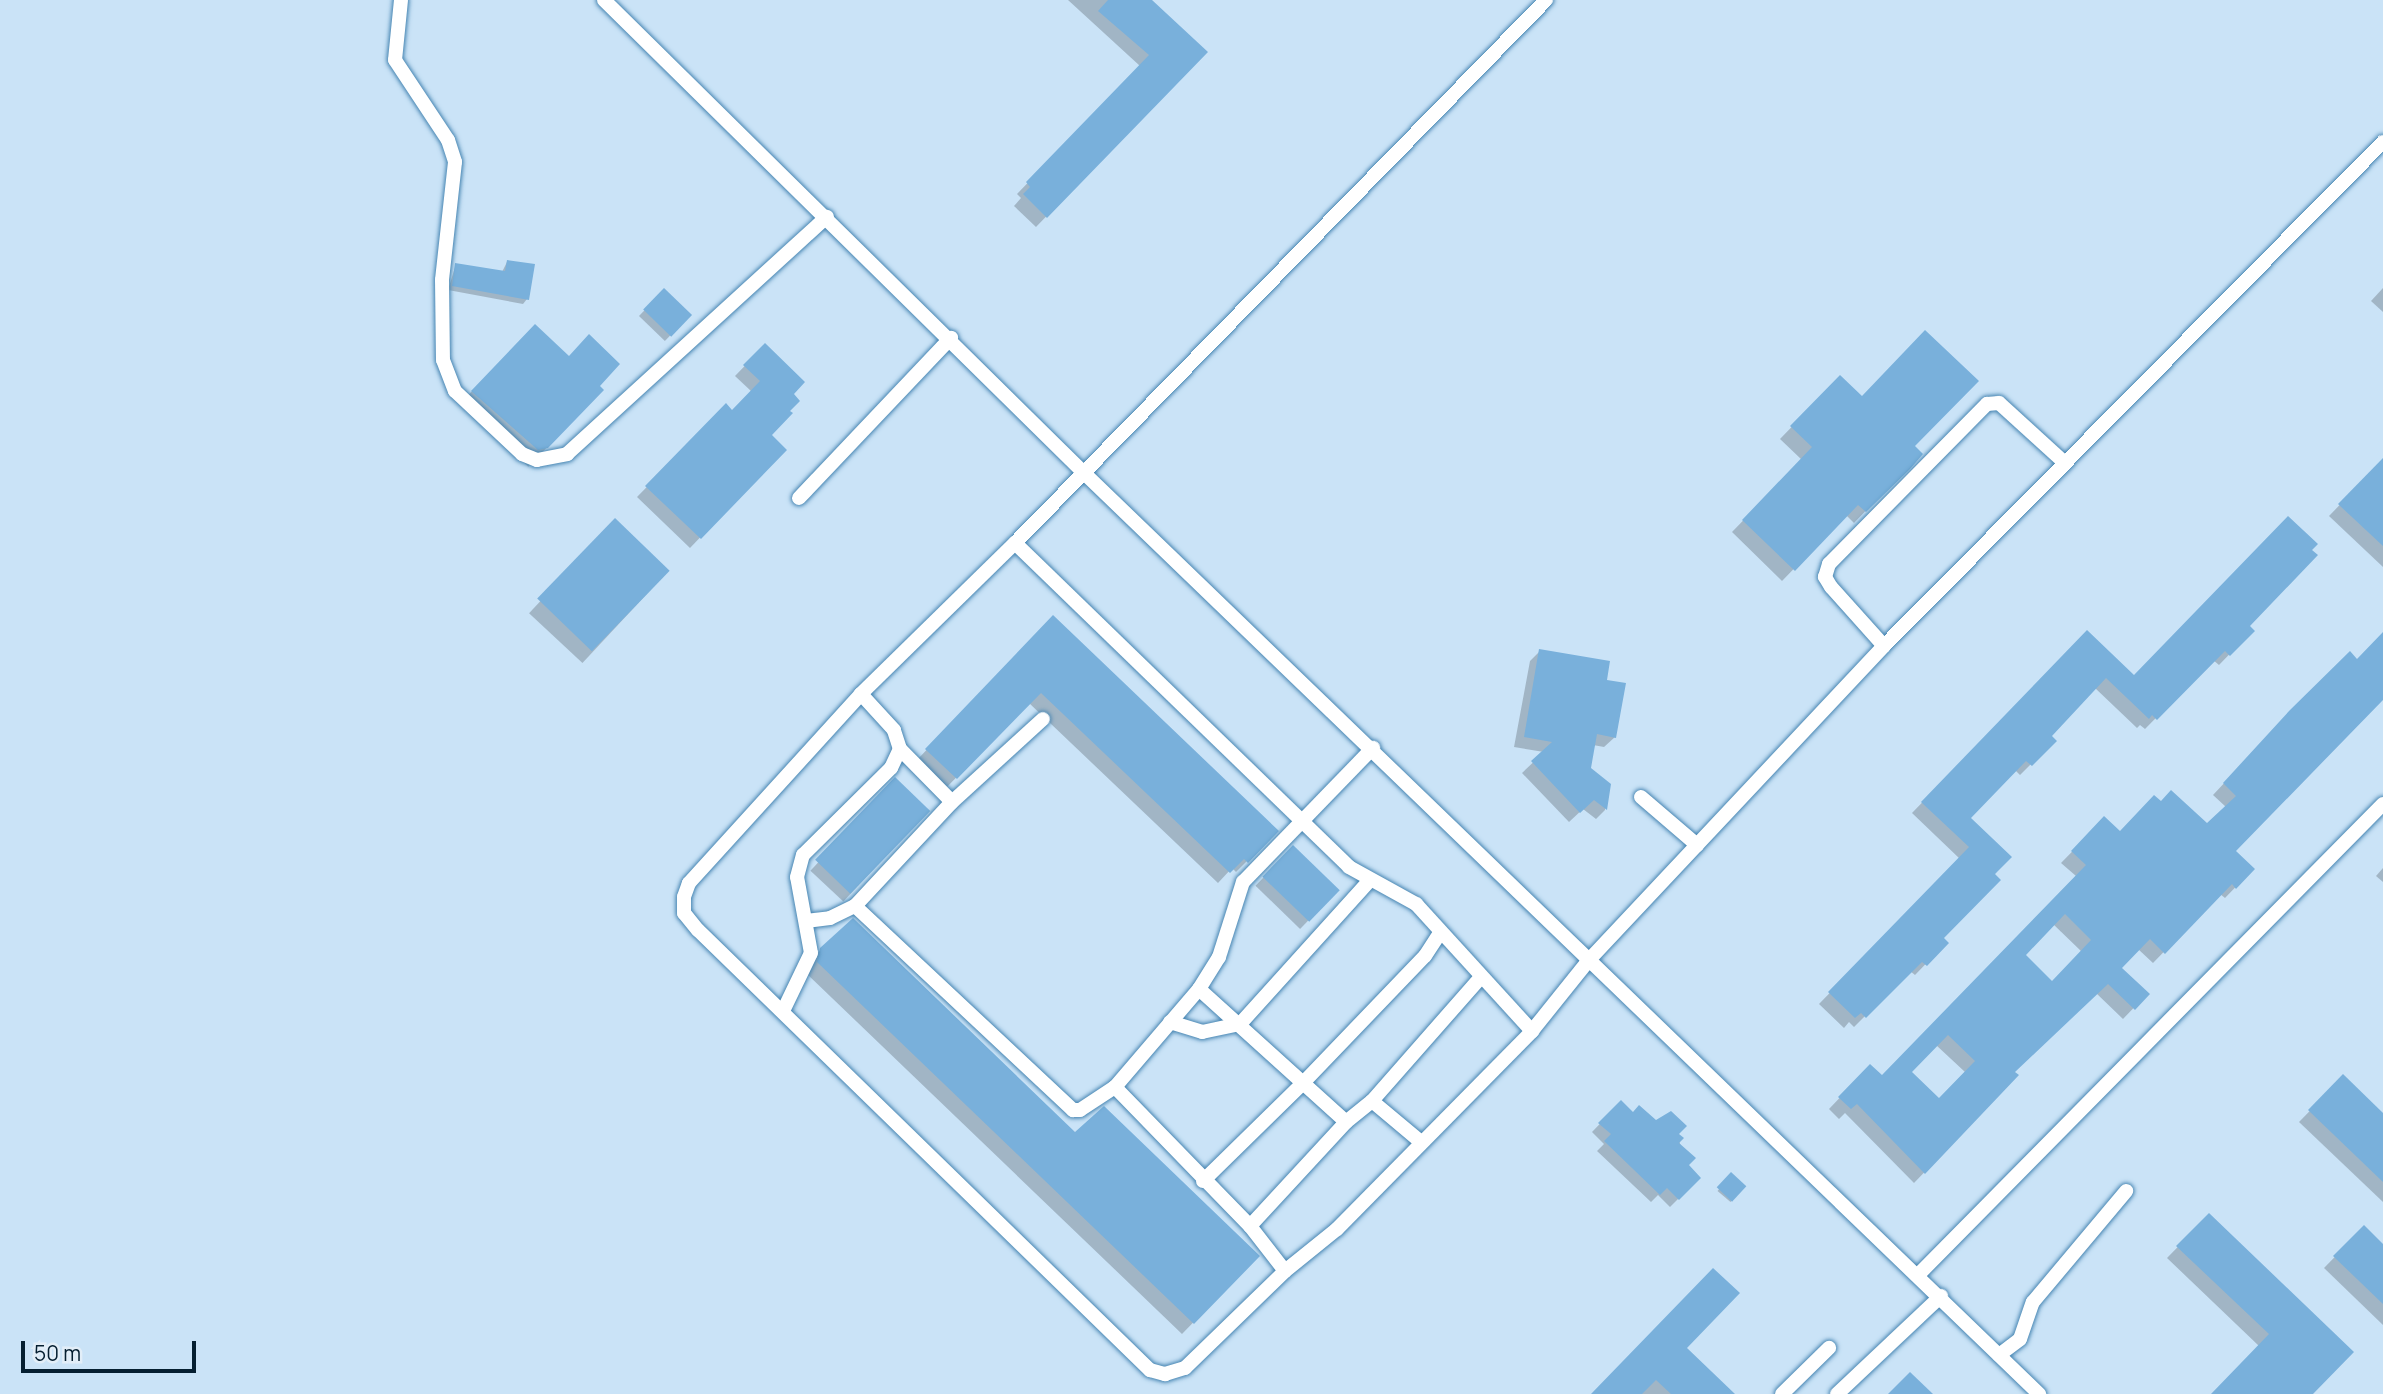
<!DOCTYPE html>
<html>
<head>
<meta charset="utf-8">
<style>
	body { margin:0 }
	#map { position:relative; width:2383px; height:1394px; overflow:hidden; background:#cae3f7; font-family:Manrope,sans-serif }
	div>[style] { position:absolute }
	.shadow>* { inset:0; background:#0003; transform-origin:0 0 }
	.building>* { inset:0; background:#79b0db; transform-origin:0 0 }
	.roads { filter:drop-shadow(0 0 2px #4685b2) drop-shadow(0 0 2px #4685b2) }
	.service>* { height:14px; margin:-7px; padding:0 7px; transform-origin:7px; border-radius:7px; background:#fff }
	span { translate:-50% -50%; white-space:nowrap; text-align:center; line-height:1.15; -webkit-text-stroke:6px #e2eef8; paint-order:stroke }
	.scale { position:absolute; left:21px; top:1341px; width:175px; height:32px; box-sizing:border-box; border:4px solid #051f31; border-top:0; padding-left:9px; font-size:21px; line-height:24px; white-space:nowrap; color:#051f31; -webkit-text-stroke:5px #e2eef8; paint-order:stroke }
</style>
</head>
<body>
<div id="map">
	<div class="shadow">
		<div style="clip-path:polygon(1068px 0,1149px 0,1205px 52px,1036px 227px,1014px 206px,1021px 198px,1017px 194px,1140px 66px)"></div>
		<div style="clip-path:polygon(507px 262px,527px 299px,523px 304px,448px 290px,456px 264px,502px 272px)"></div>
		<div style="clip-path:polygon(2383px 288px,2383px 312px,2371px 301px)"></div>
		<div style="left:664px;top:290px;width:36px;height:36px;rotate:44deg"></div>
		<div style="left:535px;top:326px;width:93px;height:106px;rotate:44deg"></div>
		<div style="clip-path:polygon(765px 345px,791px 394px,788px 411px,769px 436px,784px 450px,690px 548px,637px 497px,726px 406px,732px 412px,752px 392px,735px 376px)"></div>
		<div style="clip-path:polygon(1840px 377px,1920px 454px,1854px 523px,1846px 515px,1782px 581px,1732px 532px,1802px 460px,1780px 439px)"></div>
		<div style="clip-path:polygon(2383px 460px,2383px 567px,2329px 516px)"></div>
		<div style="left:615px;top:521px;width:73px;height:126px;rotate:43deg"></div>
		<div style="clip-path:polygon(1053px 617px,1276px 832px,1236px 872px,1232px 868px,1218px 883px,1029px 703px,945px 789px,916px 761px)"></div>
		<div style="clip-path:polygon(2247px 626px,2252px 631px,2219px 665px,2213px 660px,2145px 729px,2140px 725px,2137px 728px,2095px 688px,2049px 736px,2054px 741px,2020px 775px,2015px 770px,1969px 818px,2009px 857px,1941px 938px,1946px 943px,1915px 975px,1910px 971px,1854px 1027px,1849px 1022px,1844px 1028px,1819px 1004px,1960px 859px,1912px 813px,2087px 632px,2134px 677px)"></div>
		<div style="clip-path:polygon(evenodd,2383px 635px,2383px 699px,2234px 851px,2253px 869px,2225px 898px,2220px 894px,2153px 963px,2138px 949px,2120px 968px,2147px 994px,2123px 1019px,2096px 993px,2012px 1072px,2017px 1076px,1914px 1183px,1845px 1113px,1839px 1119px,1829px 1109px,1870px 1066px,1882px 1077px,2076px 876px,2061px 863px,2104px 819px,2119px 833px,2160px 803px,2207px 825px,2226px 807px,2213px 795px,2301px 701px,2357px 661px,2383px 635px,2053px 924px,2082px 952px,2052px 983px,2023px 955px,2053px 924px,2383px 635px,1936px 1045px,1965px 1072px,1938px 1100px,1909px 1073px,1936px 1045px)"></div>
		<div style="clip-path:polygon(1540px 651px,1605px 681px,1615px 737px,1604px 747px,1593px 745px,1589px 769px,1609px 785px,1605px 810px,1596px 819px,1583px 809px,1569px 822px,1522px 773px,1544px 752px,1514px 747px,1530px 661px)"></div>
		<div style="left:895px;top:780px;width:45px;height:124px;rotate:43deg"></div>
		<div style="left:1293px;top:847px;width:62px;height:54px;rotate:44deg"></div>
		<div style="clip-path:polygon(2383px 868px,2383px 882px,2376px 876px)"></div>
		<div style="clip-path:polygon(853px 920px,1075px 1134px,1258px 1256px,1182px 1334px,807px 974px,809px 961px)"></div>
		<div style="clip-path:polygon(2343px 1077px,2383px 1115px,2383px 1202px,2299px 1122px)"></div>
		<div style="clip-path:polygon(1621px 1102px,1632px 1114px,1677px 1134px,1687px 1166px,1699px 1178px,1670px 1207px,1658px 1195px,1651px 1202px,1597px 1151px,1604px 1144px,1592px 1132px)"></div>
		<div style="left:1731px;top:1175px;width:17px;height:21px;rotate:40deg"></div>
		<div style="clip-path:polygon(2209px 1215px,2311px 1394px,2213px 1394px,2259px 1346px,2167px 1258px)"></div>
		<div style="clip-path:polygon(2364px 1227px,2383px 1245px,2383px 1325px,2324px 1268px)"></div>
		<div style="clip-path:polygon(1684px 1348px,1733px 1394px,1593px 1394px)"></div>
	</div>
	<div class="building">
		<div style="clip-path:polygon(1108px 0,1152px 0,1208px 52px,1047px 218px,1023px 194px,1030px 187px,1026px 182px,1149px 55px,1098px 11px)"></div>
		<div style="clip-path:polygon(507px 260px,535px 264px,529px 300px,452px 286px,455px 263px,505px 271px)"></div>
		<div style="left:664px;top:288px;width:39px;height:30px;rotate:44deg"></div>
		<div style="clip-path:polygon(535px 324px,569px 356px,589px 334px,620px 364px,600px 386px,604px 390px,548px 448px,538px 450px,471px 391px)"></div>
		<div style="clip-path:polygon(1925px 330px,1979px 381px,1915px 446px,1923px 454px,1910px 469px,1866px 512px,1858px 505px,1795px 571px,1742px 520px,1812px 447px,1790px 426px,1840px 375px,1862px 396px)"></div>
		<div style="clip-path:polygon(765px 343px,805px 382px,794px 394px,800px 401px,790px 411px,793px 413px,772px 435px,787px 450px,701px 539px,645px 486px,726px 403px,732px 410px,760px 381px,743px 365px)"></div>
		<div style="clip-path:polygon(2383px 458px,2383px 546px,2338px 504px)"></div>
		<div style="clip-path:polygon(2288px 516px,2318px 544px,2312px 550px,2318px 555px,2250px 626px,2255px 631px,2230px 656px,2225px 651px,2157px 720px,2152px 715px,2149px 719px,2106px 678px,2052px 736px,2057px 741px,2032px 766px,2026px 761px,1971px 818px,2012px 857px,1995px 874px,2001px 880px,1944px 938px,1949px 943px,1927px 966px,1922px 962px,1866px 1018px,1861px 1013px,1855px 1018px,1828px 992px,1969px 847px,1921px 802px,2087px 630px,2134px 675px)"></div>
		<div style="left:615px;top:518px;width:76px;height:112px;rotate:44deg"></div>
		<div style="clip-path:polygon(1053px 615px,1279px 831px,1248px 863px,1244px 859px,1230px 873px,1041px 693px,957px 779px,925px 749px)"></div>
		<div style="clip-path:polygon(evenodd,2383px 632px,2383px 700px,2236px 851px,2255px 869px,2236px 889px,2232px 884px,2165px 954px,2150px 939px,2122px 968px,2150px 994px,2135px 1010px,2108px 984px,2015px 1072px,2019px 1075px,1925px 1174px,1857px 1104px,1851px 1109px,1838px 1097px,1870px 1064px,1882px 1075px,2086px 865px,2071px 851px,2104px 816px,2120px 831px,2154px 795px,2161px 801px,2171px 790px,2207px 823px,2236px 796px,2223px 783px,2290px 710px,2350px 651px,2357px 659px,2383px 632px,2065px 914px,2091px 940px,2052px 981px,2026px 955px,2065px 914px,2383px 632px,1948px 1035px,1975px 1061px,1939px 1098px,1912px 1072px,1948px 1035px)"></div>
		<div style="clip-path:polygon(1539px 649px,1610px 661px,1607px 680px,1626px 683px,1616px 738px,1597px 734px,1591px 768px,1611px 784px,1607px 810px,1594px 800px,1580px 813px,1531px 761px,1552px 742px,1524px 737px)"></div>
		<div style="left:895px;top:777px;width:49px;height:115px;rotate:44deg"></div>
		<div style="left:1293px;top:845px;width:65px;height:44px;rotate:44deg"></div>
		<div style="clip-path:polygon(853px 918px,1075px 1132px,1104px 1106px,1260px 1256px,1194px 1324px,817px 962px,820px 948px)"></div>
		<div style="clip-path:polygon(2343px 1074px,2383px 1113px,2383px 1182px,2308px 1110px)"></div>
		<div style="clip-path:polygon(1621px 1100px,1633px 1112px,1639px 1105px,1656px 1120px,1671px 1111px,1687px 1126px,1679px 1134px,1684px 1138px,1679px 1143px,1696px 1158px,1689px 1165px,1701px 1178px,1679px 1200px,1667px 1188px,1660px 1195px,1604px 1141px,1611px 1134px,1598px 1123px)"></div>
		<div style="left:1731px;top:1172px;width:21px;height:21px;rotate:43deg"></div>
		<div style="clip-path:polygon(2209px 1213px,2354px 1352px,2313px 1394px,2211px 1394px,2269px 1334px,2176px 1246px)"></div>
		<div style="clip-path:polygon(2364px 1225px,2383px 1244px,2383px 1304px,2333px 1256px)"></div>
		<div style="clip-path:polygon(1713px 1268px,1740px 1293px,1687px 1348px,1735px 1394px,1671px 1394px,1656px 1380px,1642px 1394px,1591px 1394px)"></div>
		<div style="clip-path:polygon(1910px 1372px,1933px 1394px,1888px 1394px)"></div>
	</div>
	<div class="roads">
		<div class="service">
			<div style="left:401px;top:0;width:60px;rotate:95.7deg"></div>
			<div style="left:395px;top:60px;width:96px;rotate:56.5deg"></div>
			<div style="left:448px;top:140px;width:23px;rotate:72deg"></div>
			<div style="left:455px;top:162px;width:119px;rotate:96.3deg"></div>
			<div style="left:442px;top:280px;width:80px;rotate:89.3deg"></div>
			<div style="left:443px;top:360px;width:33px;rotate:69deg"></div>
			<div style="left:455px;top:391px;width:92px;rotate:43.2deg"></div>
			<div style="left:522px;top:454px;width:16px;rotate:22deg"></div>
			<div style="left:537px;top:460px;width:31px;rotate:-11deg"></div>
			<div style="left:567px;top:454px;width:352px;rotate:-42.4deg"></div>
			<div style="left:604px;top:0;width:671px;rotate:44.58deg"></div>
			<div style="left:1082px;top:471px;width:1330px;rotate:43.96deg"></div>
			<div style="left:1546px;top:0;width:759px;rotate:134.36deg"></div>
			<div style="left:1015px;top:543px;width:216px;rotate:135.6deg"></div>
			<div style="left:861px;top:694px;width:256px;rotate:132.3deg"></div>
			<div style="left:689px;top:883px;width:15px;rotate:110deg"></div>
			<div style="left:684px;top:897px;width:16px;rotate:90deg"></div>
			<div style="left:684px;top:913px;width:22px;rotate:51deg"></div>
			<div style="left:698px;top:930px;width:631px;rotate:44.23deg"></div>
			<div style="left:1150px;top:1370px;width:16px;rotate:15deg"></div>
			<div style="left:1165px;top:1374px;width:21px;rotate:-17deg"></div>
			<div style="left:1185px;top:1368px;width:139px;rotate:-44.1deg"></div>
			<div style="left:1285px;top:1271px;width:67px;rotate:-38.9deg"></div>
			<div style="left:1337px;top:1229px;width:278px;rotate:-45.4deg"></div>
			<div style="left:1532px;top:1031px;width:90px;rotate:-51.3deg"></div>
			<div style="left:1588px;top:961px;width:432px;rotate:-46.8deg"></div>
			<div style="left:1884px;top:646px;width:709px;rotate:-45.29deg"></div>
			<div style="left:799px;top:498px;width:221px;rotate:-46.5deg"></div>
			<div style="left:1015px;top:543px;width:465px;rotate:44.1deg"></div>
			<div style="left:1349px;top:867px;width:77px;rotate:28.9deg"></div>
			<div style="left:1416px;top:904px;width:172px;rotate:47.6deg"></div>
			<div style="left:1884px;top:646px;width:79px;rotate:-131.9deg"></div>
			<div style="left:1831px;top:587px;width:12px;rotate:-121deg"></div>
			<div style="left:1825px;top:577px;width:14px;rotate:-73deg"></div>
			<div style="left:1829px;top:564px;width:225px;rotate:-45.4deg"></div>
			<div style="left:1987px;top:404px;width:12px;rotate:-5deg"></div>
			<div style="left:1999px;top:403px;width:89px;rotate:42.3deg"></div>
			<div style="left:900px;top:749px;width:74px;rotate:45.5deg"></div>
			<div style="left:1641px;top:797px;width:74px;rotate:40.6deg"></div>
			<div style="left:855px;top:906px;width:299px;rotate:43.1deg"></div>
			<div style="left:1073px;top:1110px;width:7px"></div>
			<div style="left:1080px;top:1110px;width:42px;rotate:-33.3deg"></div>
			<div style="left:806px;top:921px;width:24px;rotate:-7deg"></div>
			<div style="left:830px;top:918px;width:28px;rotate:-26deg"></div>
			<div style="left:855px;top:906px;width:142px;rotate:-47deg"></div>
			<div style="left:952px;top:802px;width:123px;rotate:-42.4deg"></div>
			<div style="left:1199px;top:989px;width:198px;rotate:42.1deg"></div>
			<div style="left:784px;top:1009px;width:62px;rotate:-64.3deg"></div>
			<div style="left:811px;top:953px;width:77px;rotate:-100.4deg"></div>
			<div style="left:797px;top:877px;width:23px;rotate:-75deg"></div>
			<div style="left:803px;top:855px;width:124px;rotate:-44.7deg"></div>
			<div style="left:891px;top:768px;width:21px;rotate:-65deg"></div>
			<div style="left:900px;top:749px;width:20px;rotate:-108deg"></div>
			<div style="left:894px;top:730px;width:49px;rotate:-132.5deg"></div>
			<div style="left:1170px;top:1022px;width:34px;rotate:17deg"></div>
			<div style="left:1202px;top:1032px;width:39px;rotate:-12deg"></div>
			<div style="left:1240px;top:1024px;width:193px;rotate:-47.9deg"></div>
			<div style="left:1372px;top:1101px;width:64px;rotate:39.9deg"></div>
			<div style="left:1203px;top:1181px;width:140px;rotate:-44.4deg"></div>
			<div style="left:1303px;top:1083px;width:176px;rotate:-46.2deg"></div>
			<div style="left:1425px;top:956px;width:27px;rotate:-57deg"></div>
			<div style="left:1250px;top:1226px;width:142px;rotate:-47.3deg"></div>
			<div style="left:1346px;top:1122px;width:33px;rotate:-39deg"></div>
			<div style="left:1372px;top:1101px;width:165px;rotate:-48.7deg"></div>
			<div style="left:1285px;top:1271px;width:57px;rotate:-127.9deg"></div>
			<div style="left:1250px;top:1226px;width:194px;rotate:-134.2deg"></div>
			<div style="left:1115px;top:1087px;width:129px;rotate:-49.4deg"></div>
			<div style="left:1199px;top:989px;width:38px;rotate:-58deg"></div>
			<div style="left:1219px;top:957px;width:79px;rotate:-72.3deg"></div>
			<div style="left:1243px;top:882px;width:187px;rotate:-45.9deg"></div>
			<div style="left:1918px;top:1275px;width:662px;rotate:-45.37deg"></div>
			<div style="left:1999px;top:1355px;width:26px;rotate:-37deg"></div>
			<div style="left:2020px;top:1339px;width:39px;rotate:-71deg"></div>
			<div style="left:2033px;top:1302px;width:145px;rotate:-50deg"></div>
			<div style="left:1782px;top:1394px;width:66px;rotate:-44.4deg"></div>
			<div style="left:1837px;top:1394px;width:143px;rotate:-43.3deg"></div>
		</div>
	</div>
	<div class="scale">50 m</div>
</div>
</body>
</html>
